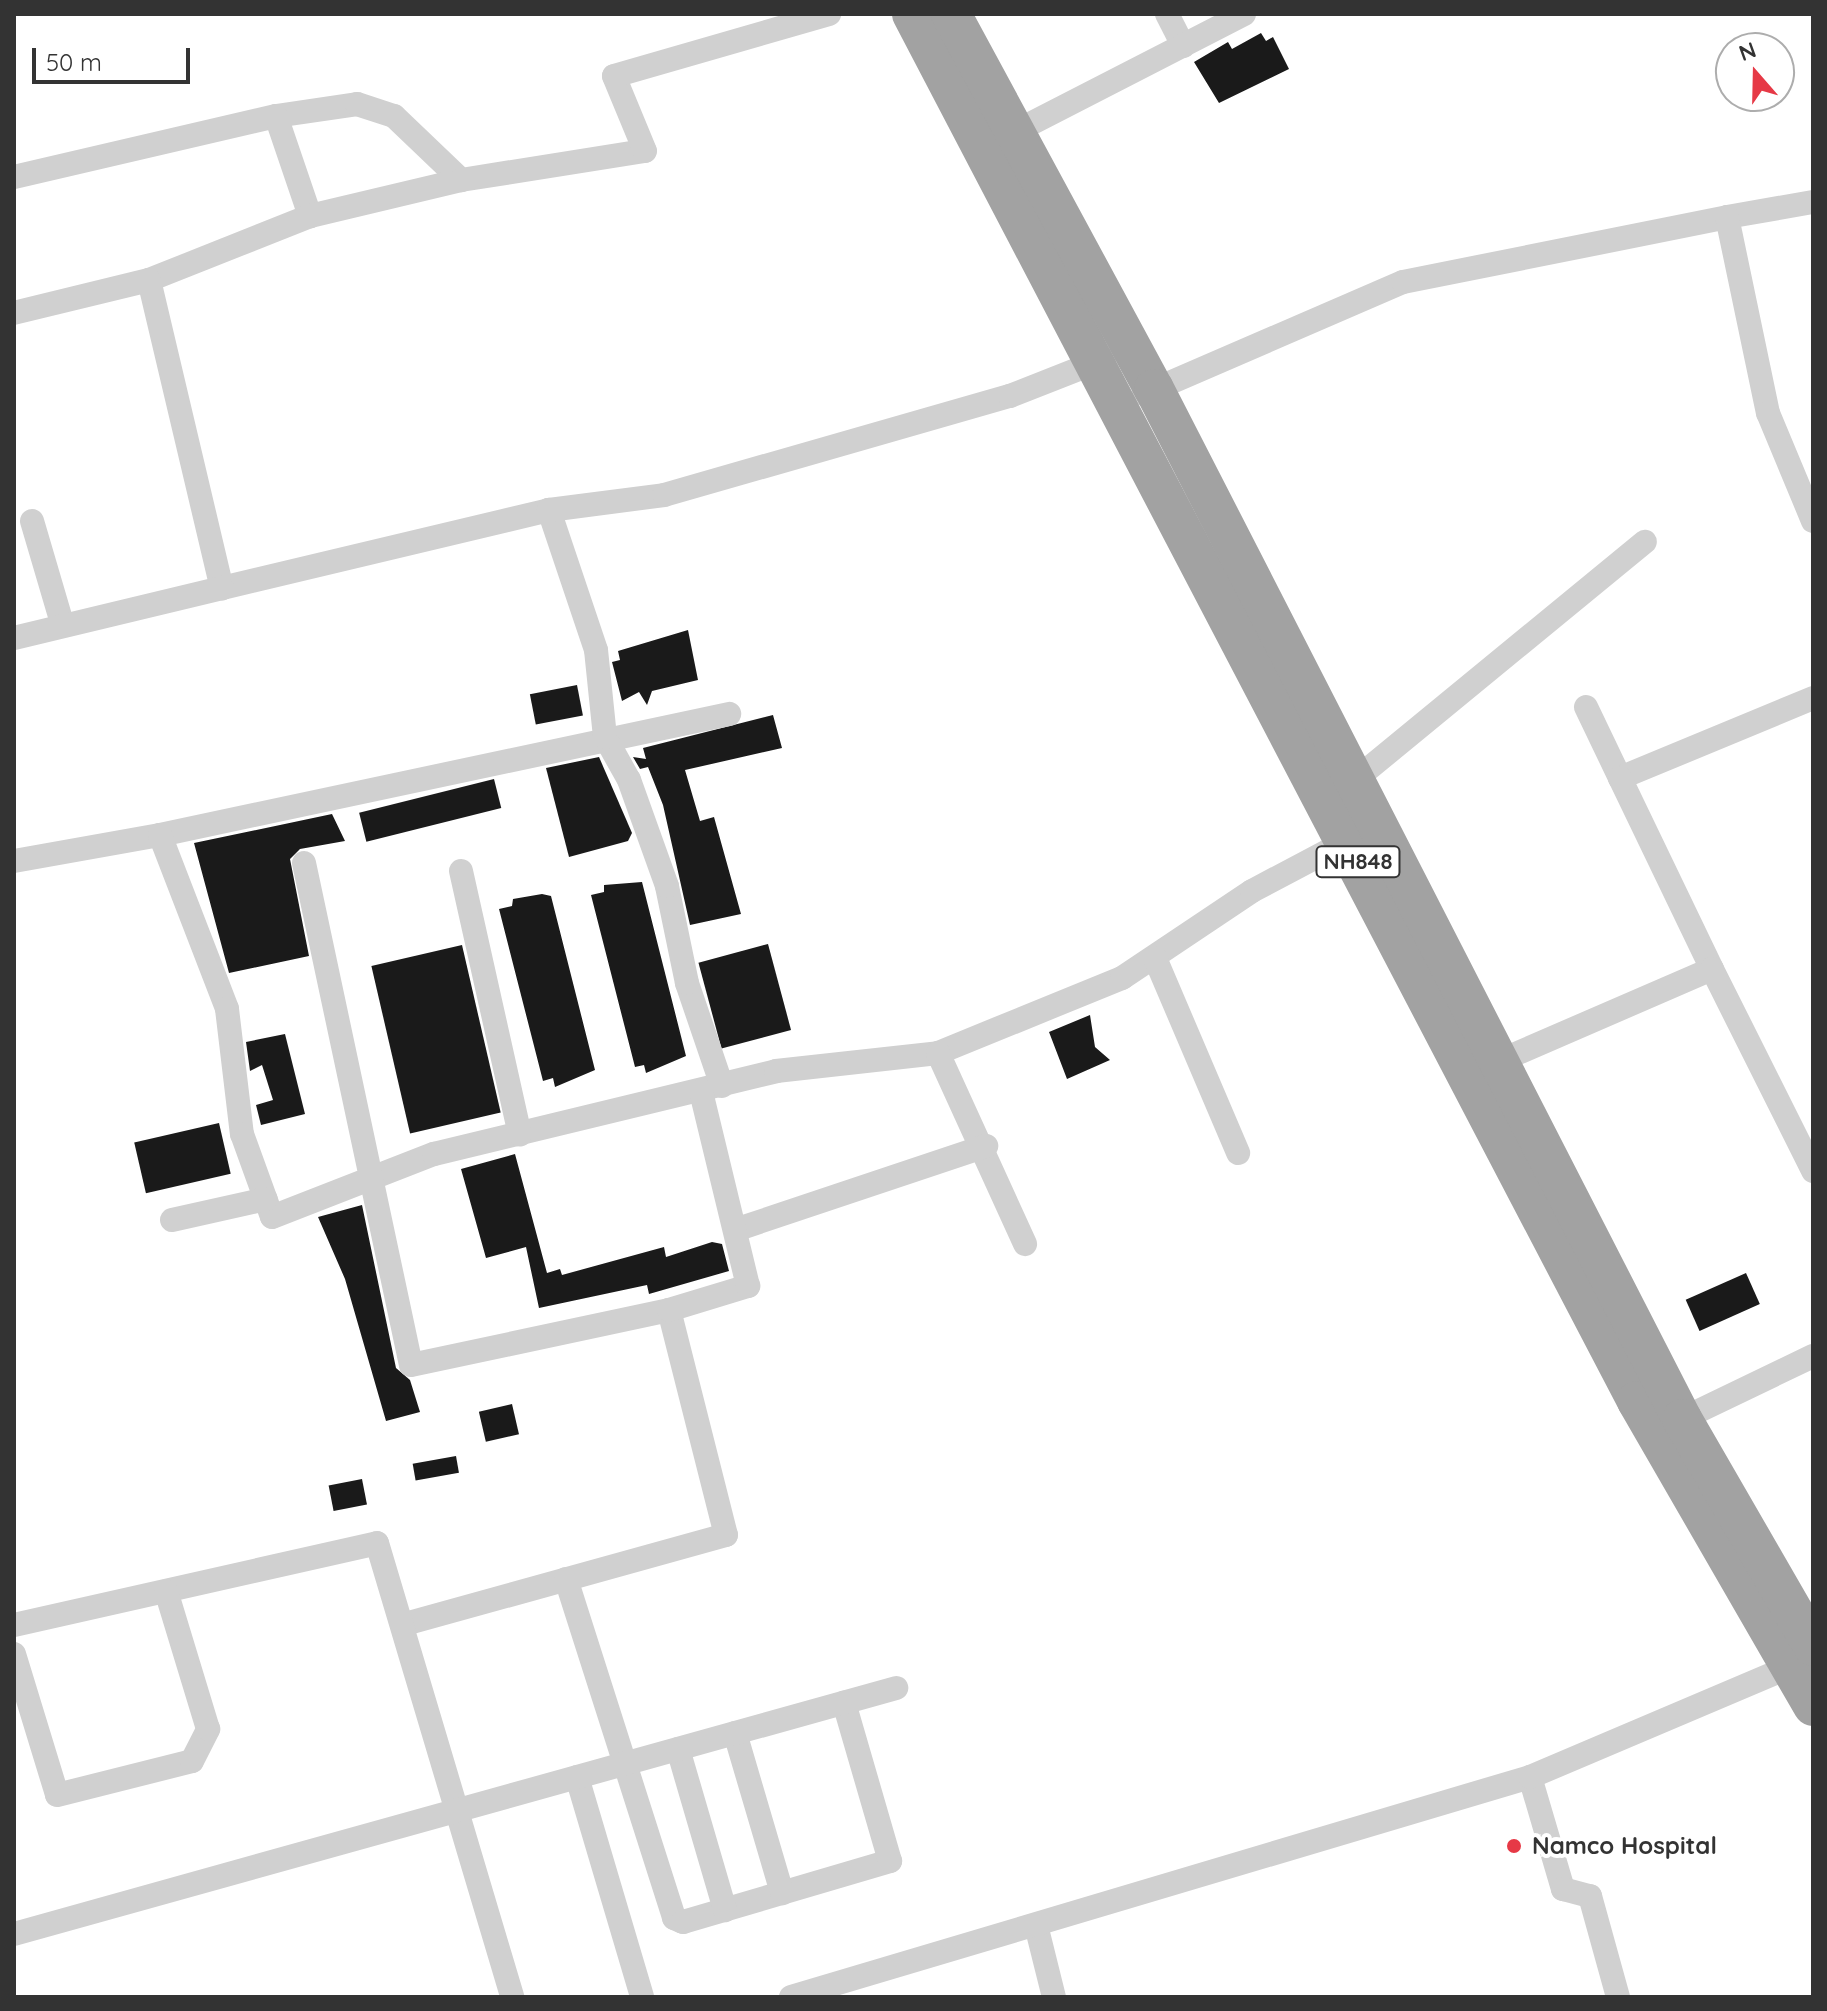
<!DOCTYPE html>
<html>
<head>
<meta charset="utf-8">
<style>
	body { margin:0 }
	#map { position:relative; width:1827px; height:2011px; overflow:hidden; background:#fff; font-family:Quicksand,sans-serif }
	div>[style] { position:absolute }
	.building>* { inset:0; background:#1a1a1a; transform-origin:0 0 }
	.minor>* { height:24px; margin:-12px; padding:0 12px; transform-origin:12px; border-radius:12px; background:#d0d0d0 }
	.trunk>* { height:40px; margin:-20px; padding:0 20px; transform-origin:20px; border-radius:20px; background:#a2a2a2 }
	.dots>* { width:22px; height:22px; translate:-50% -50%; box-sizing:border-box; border:4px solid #fff; border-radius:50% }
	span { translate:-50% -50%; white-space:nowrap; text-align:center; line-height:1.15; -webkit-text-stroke:8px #fff; paint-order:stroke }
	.shield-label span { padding:2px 6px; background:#fff; border:2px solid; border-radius:6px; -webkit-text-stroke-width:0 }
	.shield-label { font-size:22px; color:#333; font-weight:700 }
	.poi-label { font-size:24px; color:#333; font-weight:700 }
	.left { translate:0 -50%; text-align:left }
	.frame { position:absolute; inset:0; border:16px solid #333; pointer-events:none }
	.north { position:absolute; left:1715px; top:32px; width:80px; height:80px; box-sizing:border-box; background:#fff; border:2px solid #adadad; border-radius:50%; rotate:340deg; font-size:22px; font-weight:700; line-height:32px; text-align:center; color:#333 }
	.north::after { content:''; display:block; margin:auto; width:28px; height:36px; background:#e63946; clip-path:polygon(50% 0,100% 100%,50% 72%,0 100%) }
	.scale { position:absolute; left:32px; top:48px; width:158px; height:36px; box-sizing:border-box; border:4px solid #333; border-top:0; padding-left:10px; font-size:24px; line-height:28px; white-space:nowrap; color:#333; -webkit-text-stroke:6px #fff; paint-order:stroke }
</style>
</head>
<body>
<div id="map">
	<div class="building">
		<div style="clip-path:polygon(1261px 33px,1266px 41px,1273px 37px,1289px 69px,1219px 103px,1194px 62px,1228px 42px,1232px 49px)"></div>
		<div style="clip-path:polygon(688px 630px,698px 680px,652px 691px,647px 705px,639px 692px,622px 701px,612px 662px,620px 660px,618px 651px)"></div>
		<div style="left:577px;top:685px;width:31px;height:48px;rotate:79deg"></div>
		<div style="clip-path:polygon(773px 715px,782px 748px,685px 770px,700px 821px,714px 817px,741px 914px,690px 925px,663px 805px,648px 767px,640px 769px,633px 757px,646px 759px,643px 748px)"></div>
		<div style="clip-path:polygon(599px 757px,632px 833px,628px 841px,569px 857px,546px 768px)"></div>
		<div style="left:494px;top:779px;width:30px;height:139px;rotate:76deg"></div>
		<div style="clip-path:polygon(332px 814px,345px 841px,300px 849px,290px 859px,309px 956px,229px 973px,194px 843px)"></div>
		<div style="clip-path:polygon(642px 882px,686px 1056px,646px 1073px,644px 1065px,635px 1067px,591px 895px,604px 892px,604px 885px)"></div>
		<div style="clip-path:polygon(542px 894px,551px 896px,595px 1070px,555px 1087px,553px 1078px,543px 1081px,499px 909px,512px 906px,513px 899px)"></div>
		<div style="left:768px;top:944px;width:89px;height:72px;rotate:75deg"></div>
		<div style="left:462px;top:945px;width:172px;height:93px;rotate:77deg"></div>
		<div style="clip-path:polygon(1090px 1015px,1095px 1047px,1110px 1060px,1067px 1079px,1049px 1032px)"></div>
		<div style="clip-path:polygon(285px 1034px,305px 1114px,261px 1125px,256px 1105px,273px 1100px,262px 1065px,250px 1071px,246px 1042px)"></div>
		<div style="left:219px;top:1123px;width:52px;height:87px;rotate:77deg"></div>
		<div style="clip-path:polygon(515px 1154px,547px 1273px,560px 1269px,562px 1275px,664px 1247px,666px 1257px,712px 1242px,722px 1244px,729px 1271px,649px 1294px,647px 1285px,539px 1308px,526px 1247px,486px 1258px,461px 1169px)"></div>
		<div style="clip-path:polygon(362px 1205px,396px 1368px,410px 1380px,420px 1412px,386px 1421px,345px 1279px,318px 1217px)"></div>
		<div style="left:1746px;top:1273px;width:34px;height:66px;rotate:66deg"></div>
		<div style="left:512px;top:1404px;width:31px;height:34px;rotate:77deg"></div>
		<div style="left:456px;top:1456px;width:17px;height:44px;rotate:80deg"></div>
		<div style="left:362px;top:1479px;width:26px;height:34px;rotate:79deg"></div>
	</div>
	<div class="minor">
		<div style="left:1167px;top:14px;width:36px;rotate:63deg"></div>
		<div style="left:276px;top:116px;width:82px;rotate:-8.4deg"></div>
		<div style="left:357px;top:104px;width:39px;rotate:18deg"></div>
		<div style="left:394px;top:116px;width:93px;rotate:43.7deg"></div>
		<div style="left:1003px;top:138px;width:271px;rotate:-27.2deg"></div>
		<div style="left:14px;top:177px;width:269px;rotate:-13.1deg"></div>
		<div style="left:276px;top:116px;width:106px;rotate:71.2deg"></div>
		<div style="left:310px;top:216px;width:173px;rotate:158.3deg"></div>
		<div style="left:149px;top:280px;width:139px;rotate:166.3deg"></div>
		<div style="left:310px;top:216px;width:155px;rotate:-13.4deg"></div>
		<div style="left:461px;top:180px;width:186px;rotate:-9deg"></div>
		<div style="left:645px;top:151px;width:81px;rotate:-112.5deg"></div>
		<div style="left:614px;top:76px;width:224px;rotate:-16.1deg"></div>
		<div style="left:1727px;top:217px;width:87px;rotate:-9.9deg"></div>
		<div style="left:149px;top:280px;width:317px;rotate:76.7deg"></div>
		<div style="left:222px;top:588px;width:336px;rotate:-13.4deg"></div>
		<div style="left:1144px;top:394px;width:282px;rotate:-23.4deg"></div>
		<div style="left:1403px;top:282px;width:330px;rotate:-11.3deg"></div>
		<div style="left:1727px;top:217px;width:200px;rotate:78.2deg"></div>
		<div style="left:1768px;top:413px;width:117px;rotate:67.4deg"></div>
		<div style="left:32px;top:521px;width:109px;rotate:73.6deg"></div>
		<div style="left:14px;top:638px;width:214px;rotate:-13.5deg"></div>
		<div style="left:1586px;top:707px;width:79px;rotate:64.4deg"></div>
		<div style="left:1620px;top:778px;width:209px;rotate:-22.5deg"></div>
		<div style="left:1620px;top:778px;width:212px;rotate:64.3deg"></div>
		<div style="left:1345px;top:788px;width:388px;rotate:-39.4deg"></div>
		<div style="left:160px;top:835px;width:582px;rotate:-12.01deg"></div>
		<div style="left:14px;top:861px;width:148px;rotate:-10.1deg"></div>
		<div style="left:160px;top:835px;width:186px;rotate:68.9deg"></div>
		<div style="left:227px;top:1009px;width:126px;rotate:83.2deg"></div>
		<div style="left:242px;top:1134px;width:88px;rotate:70.1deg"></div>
		<div style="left:272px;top:1217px;width:174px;rotate:-21.3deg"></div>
		<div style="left:434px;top:1154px;width:352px;rotate:-13.6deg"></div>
		<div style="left:776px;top:1071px;width:163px;rotate:-6.3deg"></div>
		<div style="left:938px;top:1053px;width:199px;rotate:-22.2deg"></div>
		<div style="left:1122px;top:978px;width:156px;rotate:-33.8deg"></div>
		<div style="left:1252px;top:891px;width:118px;rotate:-27.9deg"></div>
		<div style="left:304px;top:863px;width:513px;rotate:77.97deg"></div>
		<div style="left:411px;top:1365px;width:264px;rotate:-12deg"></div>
		<div style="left:669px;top:1310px;width:232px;rotate:75.8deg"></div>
		<div style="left:726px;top:1535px;width:336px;rotate:164.5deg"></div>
		<div style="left:461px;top:871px;width:270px;rotate:77.4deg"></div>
		<div style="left:1155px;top:958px;width:212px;rotate:66.9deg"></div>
		<div style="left:938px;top:1053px;width:210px;rotate:65.5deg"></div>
		<div style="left:1497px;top:1062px;width:234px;rotate:-23.4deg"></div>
		<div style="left:1712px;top:969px;width:226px;rotate:63.4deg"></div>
		<div style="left:722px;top:1086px;width:109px;rotate:-108.8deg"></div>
		<div style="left:687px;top:983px;width:99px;rotate:-101.7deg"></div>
		<div style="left:667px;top:886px;width:113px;rotate:-109.7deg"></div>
		<div style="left:629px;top:780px;width:49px;rotate:-119.2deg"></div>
		<div style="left:605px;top:737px;width:87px;rotate:-95.9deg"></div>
		<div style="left:596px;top:650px;width:148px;rotate:-108.6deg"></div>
		<div style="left:549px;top:510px;width:116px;rotate:-7.4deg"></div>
		<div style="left:664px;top:495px;width:360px;rotate:-16deg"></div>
		<div style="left:1010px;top:396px;width:101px;rotate:-21.5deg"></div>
		<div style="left:172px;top:1220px;width:96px;rotate:-12.6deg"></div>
		<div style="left:735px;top:1230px;width:265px;rotate:-18.5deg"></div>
		<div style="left:669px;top:1310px;width:83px;rotate:-16.9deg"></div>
		<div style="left:748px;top:1286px;width:200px;rotate:-103.6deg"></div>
		<div style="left:1682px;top:1419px;width:145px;rotate:-25.7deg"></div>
		<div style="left:566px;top:1579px;width:356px;rotate:72.3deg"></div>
		<div style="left:674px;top:1918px;width:10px;rotate:24deg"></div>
		<div style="left:683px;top:1922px;width:216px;rotate:-16.4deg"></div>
		<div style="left:890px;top:1861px;width:165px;rotate:-106.2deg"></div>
		<div style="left:14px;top:1625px;width:372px;rotate:-12.7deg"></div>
		<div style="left:377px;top:1543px;width:474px;rotate:73.4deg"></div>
		<div style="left:14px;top:1654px;width:147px;rotate:73deg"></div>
		<div style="left:57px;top:1795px;width:139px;rotate:-14.1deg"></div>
		<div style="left:192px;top:1761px;width:36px;rotate:-63deg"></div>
		<div style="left:208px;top:1729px;width:144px;rotate:-106.9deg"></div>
		<div style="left:735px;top:1733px;width:167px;rotate:73.6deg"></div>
		<div style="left:678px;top:1749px;width:168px;rotate:73.7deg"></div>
		<div style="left:577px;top:1777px;width:229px;rotate:73.5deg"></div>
		<div style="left:1530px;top:1777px;width:117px;rotate:73.6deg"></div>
		<div style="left:1563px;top:1889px;width:28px;rotate:15deg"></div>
		<div style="left:1590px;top:1896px;width:105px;rotate:74.5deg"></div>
		<div style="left:1036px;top:1925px;width:74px;rotate:76deg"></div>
		<div style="left:14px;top:1934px;width:916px;rotate:-15.58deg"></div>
		<div style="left:791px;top:1997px;width:771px;rotate:-16.58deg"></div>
		<div style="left:1530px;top:1777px;width:294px;rotate:-23deg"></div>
	</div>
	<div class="trunk">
		<div style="left:912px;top:14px;width:1565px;rotate:62.4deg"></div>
		<div style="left:1637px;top:1401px;width:352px;rotate:60deg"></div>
		<div style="left:951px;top:14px;width:426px;rotate:61.6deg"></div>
		<div style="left:1154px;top:389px;width:1157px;rotate:62.86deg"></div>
		<div style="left:1682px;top:1419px;width:262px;rotate:60deg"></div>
	</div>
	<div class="dots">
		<div style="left:1514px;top:1846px;background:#e63946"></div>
	</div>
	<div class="shield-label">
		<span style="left:1358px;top:862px">NH848</span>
	</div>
	<div class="poi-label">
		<span class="left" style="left:1532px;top:1846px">Namco Hospital</span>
	</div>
	<div class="frame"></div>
	<div class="north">N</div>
	<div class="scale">50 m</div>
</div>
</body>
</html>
